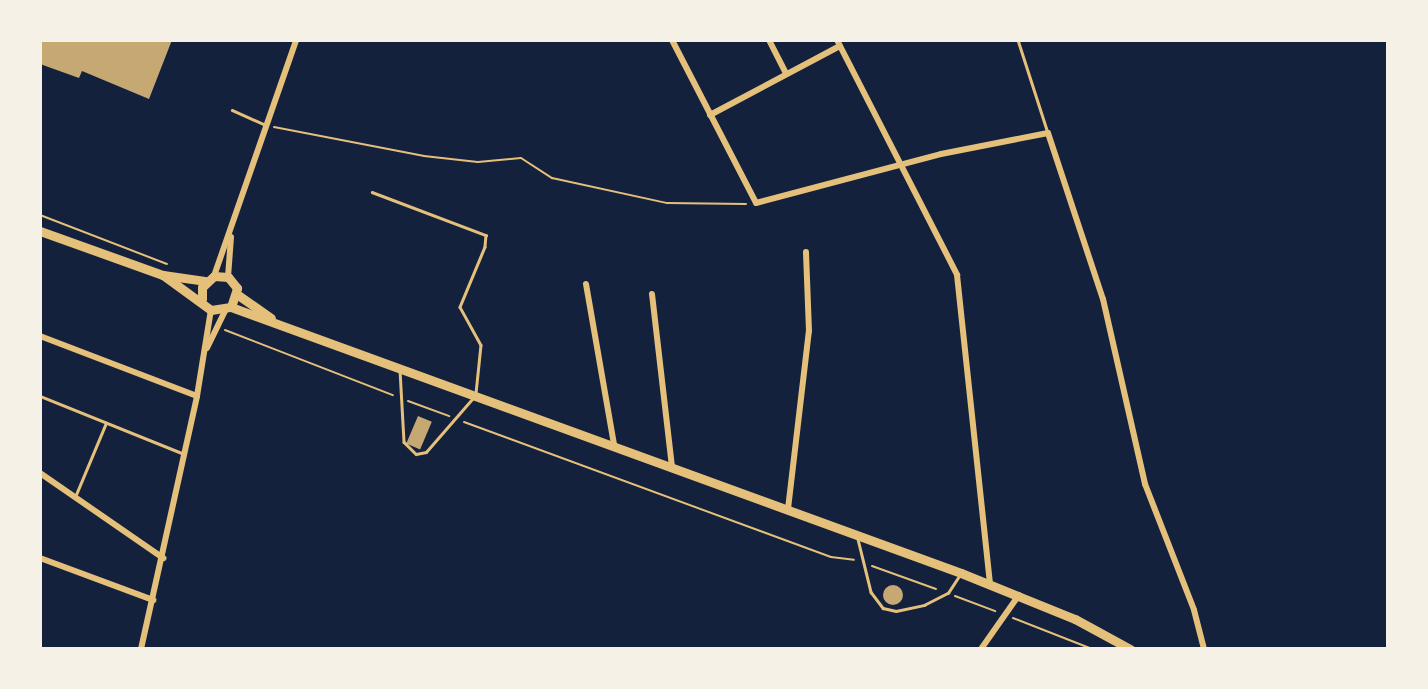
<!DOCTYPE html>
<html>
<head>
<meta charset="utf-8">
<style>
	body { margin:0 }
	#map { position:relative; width:1428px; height:689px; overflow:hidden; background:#14213d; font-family:"Fira Sans",sans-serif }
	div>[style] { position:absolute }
	.building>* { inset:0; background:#c6a872; transform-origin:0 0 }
	.round { border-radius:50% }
	.path>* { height:2px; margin:-1px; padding:0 1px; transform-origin:1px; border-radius:1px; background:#e5c07b }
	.service>* { height:2.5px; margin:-1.25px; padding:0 1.25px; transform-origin:1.25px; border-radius:1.25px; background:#e5c07b }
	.minor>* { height:6px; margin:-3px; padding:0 3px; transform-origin:3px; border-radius:3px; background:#e5c07b }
	.secondary>* { height:9px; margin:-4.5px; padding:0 4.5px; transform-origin:4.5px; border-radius:4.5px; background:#e5c07b }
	span { translate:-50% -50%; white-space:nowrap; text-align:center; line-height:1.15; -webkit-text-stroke:7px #f6f1e7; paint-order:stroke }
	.frame { position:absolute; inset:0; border:42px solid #f6f1e7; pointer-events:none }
</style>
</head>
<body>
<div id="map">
	<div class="building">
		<div style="clip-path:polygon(40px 40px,172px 40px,149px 99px,82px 71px,79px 78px,40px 64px)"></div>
		<div style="left:418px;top:416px;width:15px;height:30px;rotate:23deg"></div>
		<div class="round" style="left:883px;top:585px;width:20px;height:20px"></div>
	</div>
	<div class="path">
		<div style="left:274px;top:127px;width:153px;rotate:10.9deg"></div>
		<div style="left:424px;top:156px;width:54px;rotate:6.3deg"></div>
		<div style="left:478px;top:162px;width:43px;rotate:-5.3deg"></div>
		<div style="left:521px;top:158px;width:37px;rotate:33deg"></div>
		<div style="left:552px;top:178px;width:118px;rotate:12.3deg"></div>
		<div style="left:667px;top:203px;width:79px;rotate:0.7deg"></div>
		<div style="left:40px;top:215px;width:136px;rotate:21.1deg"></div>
		<div style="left:225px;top:330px;width:180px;rotate:21.2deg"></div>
		<div style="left:408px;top:401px;width:44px;rotate:20.1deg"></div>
		<div style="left:464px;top:422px;width:391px;rotate:20.2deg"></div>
		<div style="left:831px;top:557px;width:23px;rotate:7deg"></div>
		<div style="left:872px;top:566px;width:68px;rotate:19.8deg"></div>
		<div style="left:955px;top:596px;width:43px;rotate:20.6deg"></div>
		<div style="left:1013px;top:618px;width:85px;rotate:21.4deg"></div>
	</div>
	<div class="service">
		<div style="left:1018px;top:40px;width:95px;rotate:72.1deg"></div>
		<div style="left:232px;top:110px;width:35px;rotate:24deg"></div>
		<div style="left:372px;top:192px;width:122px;rotate:20.7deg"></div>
		<div style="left:486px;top:235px;width:12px;rotate:95deg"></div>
		<div style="left:485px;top:247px;width:65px;rotate:112.6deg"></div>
		<div style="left:460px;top:307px;width:43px;rotate:61.1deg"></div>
		<div style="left:481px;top:345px;width:48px;rotate:95.9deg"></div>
		<div style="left:400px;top:370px;width:72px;rotate:86.8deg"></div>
		<div style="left:404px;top:442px;width:17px;rotate:45deg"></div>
		<div style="left:416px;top:454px;width:10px;rotate:-11deg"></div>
		<div style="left:426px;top:452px;width:72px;rotate:-49deg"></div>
		<div style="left:40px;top:396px;width:153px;rotate:21.9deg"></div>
		<div style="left:75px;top:497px;width:80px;rotate:-67.3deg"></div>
		<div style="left:858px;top:539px;width:55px;rotate:76.2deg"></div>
		<div style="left:871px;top:592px;width:20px;rotate:53deg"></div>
		<div style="left:883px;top:608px;width:13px;rotate:13deg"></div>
		<div style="left:896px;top:611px;width:29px;rotate:-12deg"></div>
		<div style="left:924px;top:605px;width:27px;rotate:-27deg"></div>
		<div style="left:948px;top:593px;width:20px;rotate:-57deg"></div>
	</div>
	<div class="minor">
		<div style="left:672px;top:40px;width:183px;rotate:62.7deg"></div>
		<div style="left:756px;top:203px;width:191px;rotate:-14.8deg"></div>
		<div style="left:941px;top:154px;width:109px;rotate:-11.1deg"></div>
		<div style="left:1048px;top:133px;width:175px;rotate:71.7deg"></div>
		<div style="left:1103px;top:299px;width:190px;rotate:77.2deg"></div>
		<div style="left:1145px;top:484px;width:135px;rotate:68.7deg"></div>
		<div style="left:1194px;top:610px;width:40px;rotate:75.6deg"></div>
		<div style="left:769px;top:40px;width:38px;rotate:63deg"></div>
		<div style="left:837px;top:40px;width:264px;rotate:62.9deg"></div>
		<div style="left:957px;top:275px;width:312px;rotate:83.9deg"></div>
		<div style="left:710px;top:115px;width:147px;rotate:-28deg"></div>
		<div style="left:214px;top:276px;width:250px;rotate:-70.8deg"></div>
		<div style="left:228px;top:277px;width:40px;rotate:-85.7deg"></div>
		<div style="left:586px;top:284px;width:162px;rotate:80.1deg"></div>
		<div style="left:652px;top:294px;width:173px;rotate:83.4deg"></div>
		<div style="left:40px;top:336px;width:168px;rotate:20.9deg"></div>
		<div style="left:207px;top:348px;width:41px;rotate:-64.1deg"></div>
		<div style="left:40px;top:473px;width:150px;rotate:34.6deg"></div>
		<div style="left:788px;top:509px;width:179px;rotate:-83.3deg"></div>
		<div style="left:809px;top:331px;width:79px;rotate:-92.2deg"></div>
		<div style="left:40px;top:558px;width:121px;rotate:20.4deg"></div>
		<div style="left:141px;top:649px;width:259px;rotate:-77.5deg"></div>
		<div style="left:197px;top:396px;width:87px;rotate:-80.8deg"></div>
		<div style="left:981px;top:649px;width:66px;rotate:-54.9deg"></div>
	</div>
	<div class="secondary">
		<div style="left:40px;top:231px;width:131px;rotate:19.7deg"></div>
		<div style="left:163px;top:275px;width:59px;rotate:36.1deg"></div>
		<div style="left:211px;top:310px;width:20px;rotate:-9deg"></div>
		<div style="left:231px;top:307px;width:20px;rotate:-72deg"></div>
		<div style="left:237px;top:288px;width:14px;rotate:-129deg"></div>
		<div style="left:228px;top:277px;width:14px;rotate:-176deg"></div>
		<div style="left:214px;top:276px;width:16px;rotate:137deg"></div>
		<div style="left:202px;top:287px;width:12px;rotate:90deg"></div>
		<div style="left:163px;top:275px;width:42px;rotate:8.1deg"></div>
		<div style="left:238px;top:295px;width:40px;rotate:34.9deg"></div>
		<div style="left:231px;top:307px;width:777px;rotate:20.02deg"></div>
		<div style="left:961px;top:573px;width:123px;rotate:22deg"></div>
		<div style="left:1075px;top:619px;width:63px;rotate:28.6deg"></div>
	</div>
	<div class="frame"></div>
</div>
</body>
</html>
